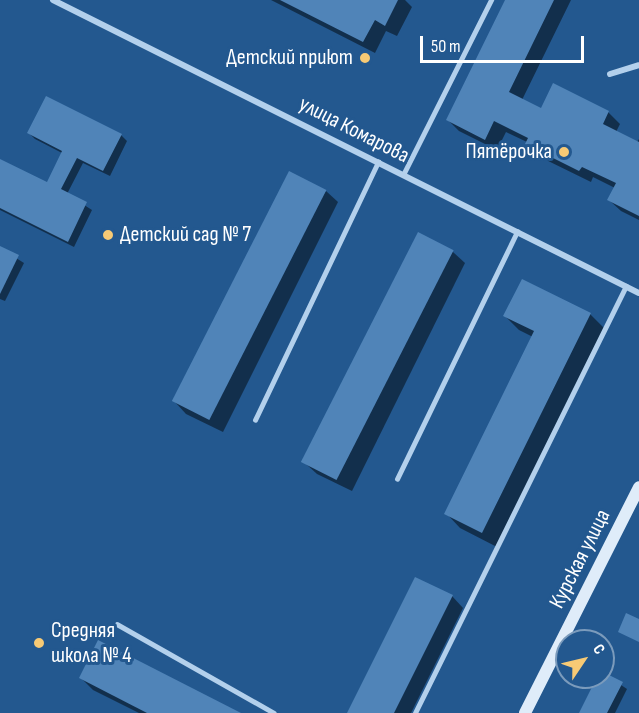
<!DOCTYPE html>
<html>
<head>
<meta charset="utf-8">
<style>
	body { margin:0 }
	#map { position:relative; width:639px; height:713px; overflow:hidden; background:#23588f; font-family:"Sofia Sans Condensed",sans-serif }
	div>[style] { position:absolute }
	.shadow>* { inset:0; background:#0007 }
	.building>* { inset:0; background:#5084b8; transform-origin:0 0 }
	.service>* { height:4.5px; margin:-2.25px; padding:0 2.25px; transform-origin:2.25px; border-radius:2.25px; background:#b3d0ec }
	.minor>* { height:6px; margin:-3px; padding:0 3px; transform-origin:3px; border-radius:3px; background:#b3d0ec }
	.secondary>* { height:12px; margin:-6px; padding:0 6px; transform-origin:6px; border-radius:6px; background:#dfecf9 }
	.dots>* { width:16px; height:16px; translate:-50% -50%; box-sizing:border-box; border:3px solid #23588f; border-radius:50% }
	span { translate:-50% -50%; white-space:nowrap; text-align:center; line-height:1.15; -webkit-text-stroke:6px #23588f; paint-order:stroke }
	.poi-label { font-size:22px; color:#fff }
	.right { translate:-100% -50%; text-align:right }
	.left { translate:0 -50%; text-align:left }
	.street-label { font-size:22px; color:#fff }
	.north { position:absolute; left:555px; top:629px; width:60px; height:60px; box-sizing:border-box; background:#23588f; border:2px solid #7b9bbc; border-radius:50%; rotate:55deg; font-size:16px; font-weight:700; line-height:24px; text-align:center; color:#fff }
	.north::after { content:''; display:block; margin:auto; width:21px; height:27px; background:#f7ca75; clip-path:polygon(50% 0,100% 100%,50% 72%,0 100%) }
	.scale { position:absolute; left:420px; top:36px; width:164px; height:27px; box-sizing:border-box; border:3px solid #fff; border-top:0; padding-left:8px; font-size:18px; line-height:21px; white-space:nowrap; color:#fff; -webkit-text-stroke:4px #23588f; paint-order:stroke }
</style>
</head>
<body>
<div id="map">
	<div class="shadow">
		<div style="clip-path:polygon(271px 0,405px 0,412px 7px,397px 36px,386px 31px,375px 53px)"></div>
		<div style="clip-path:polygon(507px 0,571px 0,522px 100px,542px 110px,608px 112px,620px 124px,616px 132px,637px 142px,639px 139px,639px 220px,621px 211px,609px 200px,615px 188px,593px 177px,591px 182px,538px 156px,527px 142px,506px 132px,497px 150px,459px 131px,448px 120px)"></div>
		<div style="clip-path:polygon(29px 133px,121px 135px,127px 141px,110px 176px,83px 163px,67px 194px,92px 210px,74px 247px,0 210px,0 160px,47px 184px,62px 153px,35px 139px)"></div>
		<div style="clip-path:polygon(326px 191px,338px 202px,223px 432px,186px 414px,175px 402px)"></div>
		<div style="clip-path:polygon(418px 234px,453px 252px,465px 263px,352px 491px,317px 474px,305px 463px)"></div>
		<div style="clip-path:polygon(0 248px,24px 263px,5px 301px,0 299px)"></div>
		<div style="clip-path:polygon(522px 281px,590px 314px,605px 329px,497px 547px,460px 528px,446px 513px,533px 337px,519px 330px,505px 316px)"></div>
		<div style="clip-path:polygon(452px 596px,463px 608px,411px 713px,349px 713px)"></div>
		<div style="clip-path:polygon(603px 673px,627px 689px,615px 713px,581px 713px)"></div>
		<div style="clip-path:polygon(81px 678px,238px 713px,139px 713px,93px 690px)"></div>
	</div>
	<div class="building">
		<div style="clip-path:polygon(280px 0,398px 0,385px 26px,375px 20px,363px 42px)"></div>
		<div style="clip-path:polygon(505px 0,554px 0,509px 92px,541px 108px,553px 83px,609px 111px,603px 124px,639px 142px,639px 216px,607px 200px,616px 183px,582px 167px,579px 171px,525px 144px,528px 138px,494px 121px,485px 140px,446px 120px)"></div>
		<div style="clip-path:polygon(46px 96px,122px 134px,103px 171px,77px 158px,61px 189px,87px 202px,68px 242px,0 208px,0 159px,47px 182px,62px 151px,27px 133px)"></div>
		<div style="left:289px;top:171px;width:42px;height:258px;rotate:27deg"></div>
		<div style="left:418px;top:232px;width:40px;height:258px;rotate:27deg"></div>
		<div style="clip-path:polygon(0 246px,19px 255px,0 294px)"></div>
		<div style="clip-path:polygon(522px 279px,591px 313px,482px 533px,444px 514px,534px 331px,503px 316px)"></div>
		<div style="clip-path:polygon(415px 577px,453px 595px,394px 713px,347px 713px)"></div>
		<div style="clip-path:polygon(626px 613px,639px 619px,639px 642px,618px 632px)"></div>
		<div style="clip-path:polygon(98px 640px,241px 713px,147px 713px,79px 678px)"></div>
		<div style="clip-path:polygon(603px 672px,623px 682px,607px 713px,579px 713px,597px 677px,603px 677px)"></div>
	</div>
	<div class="service">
		<div style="left:403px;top:175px;width:196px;rotate:-63.3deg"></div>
		<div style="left:255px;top:420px;width:286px;rotate:-64.5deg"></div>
		<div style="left:397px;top:479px;width:275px;rotate:-64.1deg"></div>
		<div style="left:117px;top:624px;width:180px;rotate:29.5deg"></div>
		<div style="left:415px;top:713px;width:476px;rotate:-63.7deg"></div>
	</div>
	<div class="minor">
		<div style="left:53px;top:0;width:655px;rotate:26.57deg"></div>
		<div style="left:610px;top:74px;width:30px;rotate:-17deg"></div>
	</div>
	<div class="secondary">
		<div style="left:525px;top:713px;width:253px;rotate:-63.2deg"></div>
	</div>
	<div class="dots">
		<div style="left:365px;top:58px;background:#f7ca75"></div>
		<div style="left:564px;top:152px;background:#f7ca75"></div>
		<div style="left:108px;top:235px;background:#f7ca75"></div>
		<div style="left:39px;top:643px;background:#f7ca75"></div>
	</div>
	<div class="poi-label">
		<span class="right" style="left:353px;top:58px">Детский приют</span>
		<span class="right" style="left:552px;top:152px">Пятёрочка</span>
		<span class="left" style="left:120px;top:235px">Детский сад № 7</span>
		<span class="left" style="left:51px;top:643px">Средняя<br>школа № 4</span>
	</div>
	<div class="street-label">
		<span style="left:354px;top:130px;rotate:27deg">улица Комарова</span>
		<span style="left:580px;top:559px;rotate:-63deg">Курская улица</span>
	</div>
	<div class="north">С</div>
	<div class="scale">50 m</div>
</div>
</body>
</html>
